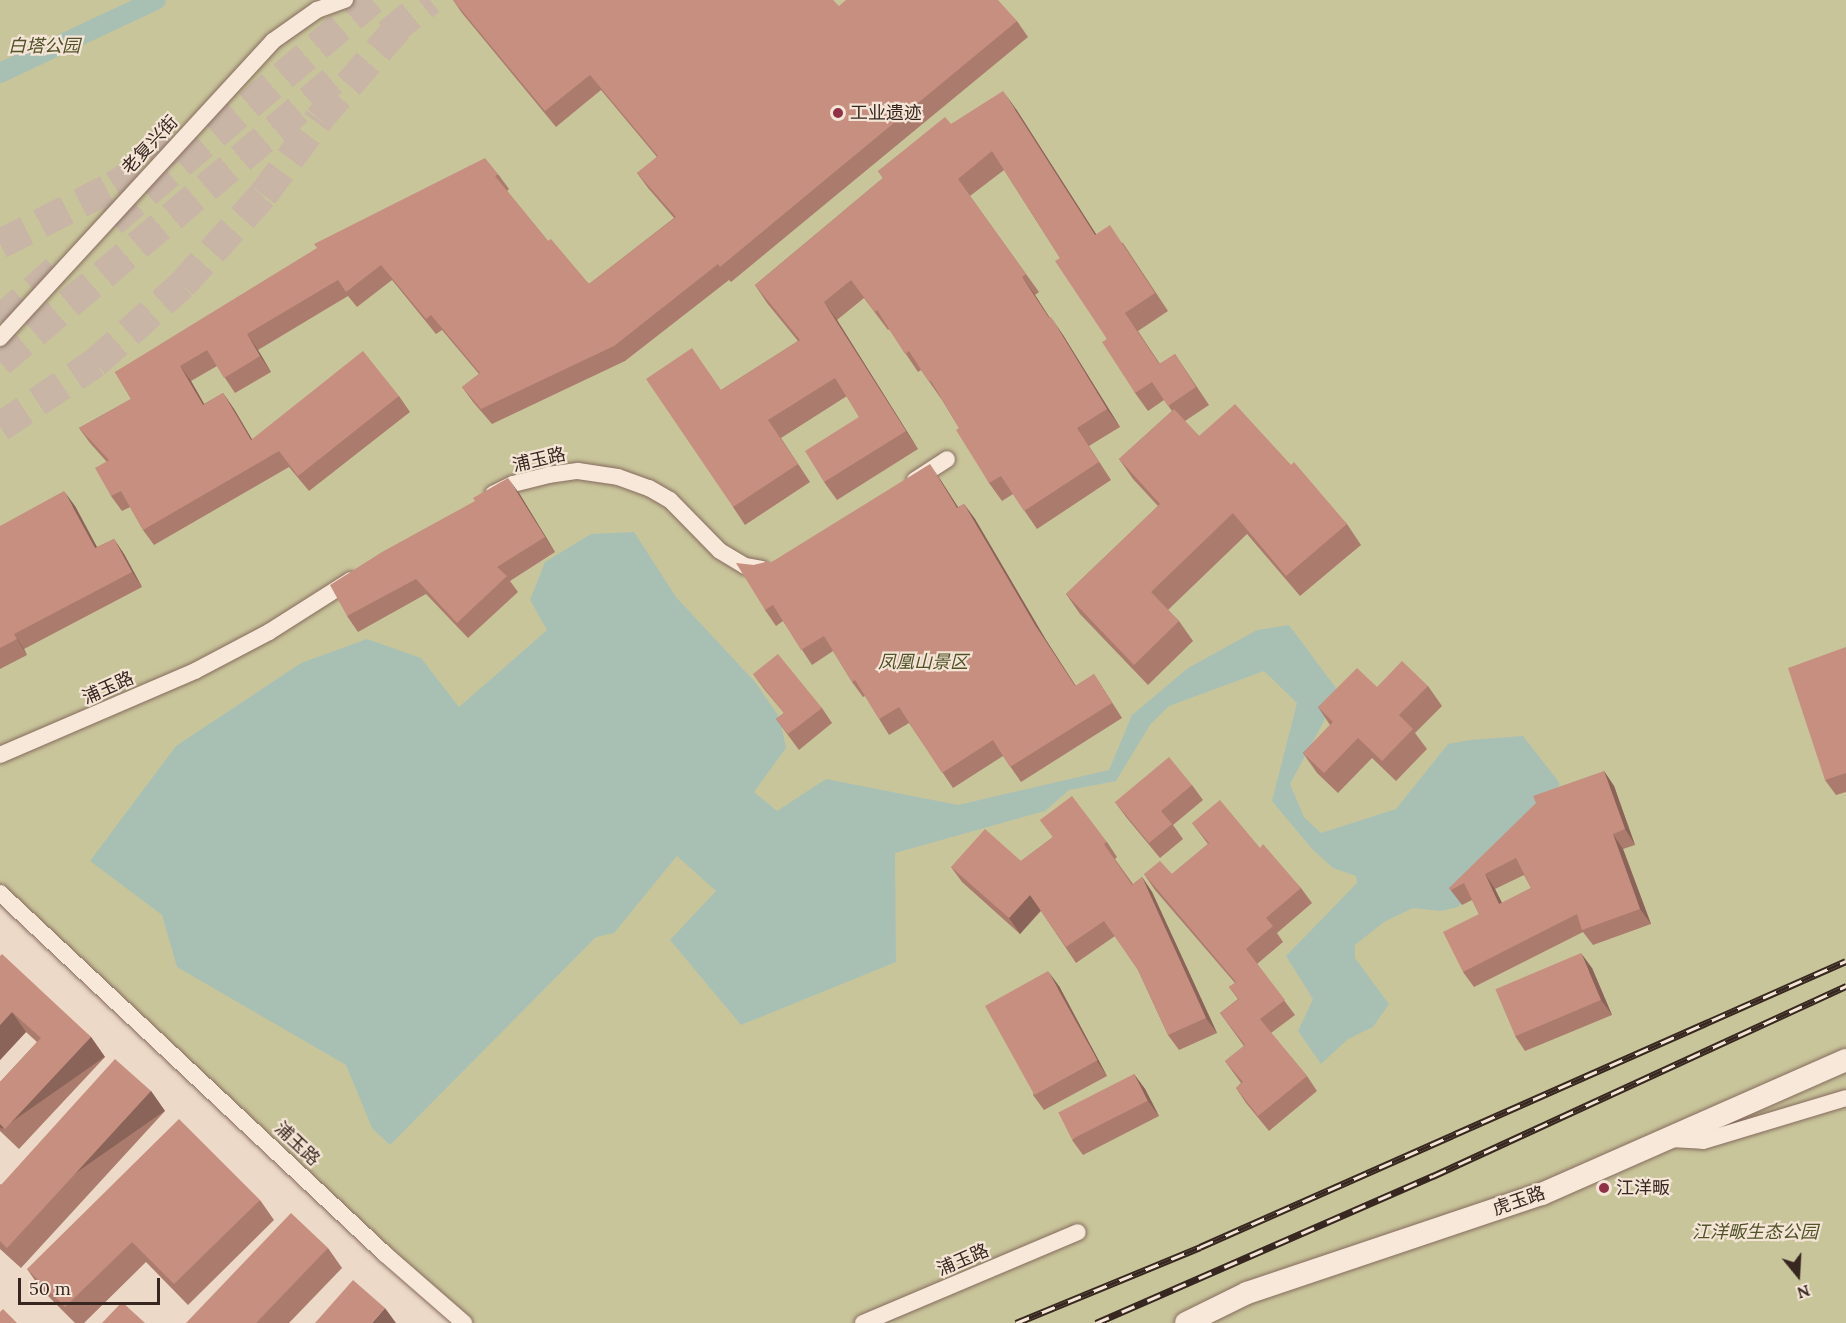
<!DOCTYPE html>
<html>
<head>
<meta charset="utf-8">
<style>
	body { margin:0 }
	#map { position:relative; width:1846px; height:1323px; overflow:hidden; background:#ecd9c7; font-family:Lora,"Noto Sans SC",serif }
	div>[style] { position:absolute }
	.green>* { inset:0; background:#c9c59b }
	.water>* { inset:0; background:#a8c0b4 }
	.canal>* { height:20px; margin:-10px; padding:0 10px; transform-origin:10px; border-radius:10px; background:#a8c0b4 }
	.highway-tunnel>* { height:30px; margin-top:-15px; transform-origin:0; background:repeating-linear-gradient(90deg,#c8b5a6 0 30px,transparent 0 45px) }
	.roads { filter:drop-shadow(0 0 2px #866b5d) drop-shadow(0 0 2px #866b5d) }
	.street>* { height:16px; margin:-8px; padding:0 8px; transform-origin:8px; border-radius:8px; background:#f7e8da }
	.secondary>* { height:22px; margin:-11px; padding:0 11px; transform-origin:11px; border-radius:11px; background:#f7e8da }
	.rail>* { height:7px; margin-top:-3.5px; transform-origin:0; background:repeating-linear-gradient(90deg,#f4e5d6 0 14px,#372720 0 28px); box-sizing:border-box; border-block:2px solid #372720 }
	.wall>* { inset:0; background:#ab7b6d }
	.shaded-wall>* { inset:0; background:#8b6459; transform-origin:0 0 }
	.building>* { inset:0; background:#c78f7f; transform-origin:0 0 }
	.dots>* { width:16px; height:16px; translate:-50% -50%; box-sizing:border-box; border:3px solid #f4e5d6; border-radius:50% }
	span { translate:-50% -50%; white-space:nowrap; text-align:center; line-height:1.15; -webkit-text-stroke:4.5px #f4e5d6; paint-order:stroke }
	.park-label { font-size:18px; color:#505228; font-style:italic }
	.poi-label { font-size:18px; color:#372720 }
	.left { translate:0 -50%; text-align:left }
	.street-label { font-size:18px; color:#372720 }
	.north { position:absolute; left:1768px; top:1245px; width:60px; height:60px; -webkit-text-stroke:4px #f4e5d6; paint-order:stroke; rotate:162deg; font-size:16px; font-weight:700; line-height:24px; text-align:center; color:#372720 }
	.north::after { content:''; display:block; margin:auto; width:21px; height:27px; background:#372720; clip-path:polygon(50% 0,100% 100%,50% 72%,0 100%) }
	.scale { position:absolute; left:18px; top:1278px; width:142px; height:27px; box-sizing:border-box; border:3px solid #372720; border-top:0; padding-left:8px; font-size:18px; line-height:21px; white-space:nowrap; color:#372720; -webkit-text-stroke:4px #f4e5d6; paint-order:stroke }
</style>
</head>
<body>
<div id="map">
	<div class="green">
		<div style="clip-path:polygon(0 0,1846px 0,1846px 1323px,461px 1323px,0 900px)"></div>
	</div>
	<div class="water">
		<div style="clip-path:polygon(634px 532px,676px 597px,755px 682px,780px 718px,786px 748px,754px 792px,777px 811px,826px 779px,958px 805px,1109px 770px,1132px 715px,1188px 668px,1257px 630px,1289px 625px,1336px 688px,1324px 721px,1290px 784px,1304px 817px,1321px 833px,1396px 809px,1448px 744px,1470px 740px,1523px 736px,1559px 782px,1558px 801px,1458px 907px,1441px 911px,1413px 908px,1384px 922px,1355px 945px,1355px 958px,1389px 1004px,1373px 1027px,1348px 1039px,1321px 1064px,1298px 1031px,1313px 999px,1286px 956px,1357px 883px,1356px 876px,1333px 868px,1312px 849px,1272px 801px,1297px 703px,1264px 671px,1169px 706px,1150px 725px,1116px 781px,1069px 790px,1045px 811px,895px 853px,896px 962px,741px 1025px,670px 940px,716px 891px,677px 856px,614px 933px,596px 937px,390px 1145px,372px 1128px,346px 1065px,177px 967px,162px 915px,90px 861px,176px 746px,301px 663px,367px 639px,421px 658px,459px 707px,547px 630px,530px 600px,545px 562px,591px 534px)"></div>
	</div>
	<div class="canal">
		<div style="left:0;top:73px;width:172px;rotate:-25.1deg"></div>
	</div>
	<div class="highway-tunnel">
		<div style="left:388px;top:34px;width:54px;rotate:-39deg"></div>
		<div style="left:112px;top:222px;width:342px;rotate:-40.5deg"></div>
		<div style="left:0;top:244px;width:128px;rotate:-27deg"></div>
		<div style="left:114px;top:186px;width:72px;rotate:-32.6deg"></div>
		<div style="left:0;top:320px;width:83px;rotate:-41.6deg"></div>
		<div style="left:0;top:362px;width:436px;rotate:-40.2deg"></div>
		<div style="left:0;top:427px;width:115px;rotate:-34deg"></div>
		<div style="left:95px;top:363px;width:117px;rotate:-41.9deg"></div>
		<div style="left:182px;top:285px;width:121px;rotate:-48deg"></div>
		<div style="left:263px;top:195px;width:94px;rotate:-53.6deg"></div>
		<div style="left:319px;top:119px;width:130px;rotate:-49.1deg"></div>
	</div>
	<div class="roads">
		<div class="street">
			<div style="left:0;top:338px;width:403px;rotate:-47.4deg"></div>
			<div style="left:273px;top:41px;width:54px;rotate:-35.2deg"></div>
			<div style="left:317px;top:10px;width:30px;rotate:-20deg"></div>
			<div style="left:915px;top:480px;width:38px;rotate:-33deg"></div>
			<div style="left:493px;top:494px;width:22px;rotate:-27deg"></div>
			<div style="left:513px;top:484px;width:36px;rotate:-14deg"></div>
			<div style="left:548px;top:475px;width:30px;rotate:-8deg"></div>
			<div style="left:578px;top:471px;width:40px;rotate:8.5deg"></div>
			<div style="left:618px;top:477px;width:33px;rotate:20deg"></div>
			<div style="left:649px;top:488px;width:24px;rotate:30deg"></div>
			<div style="left:670px;top:500px;width:71px;rotate:45.6deg"></div>
			<div style="left:720px;top:551px;width:29px;rotate:31deg"></div>
			<div style="left:745px;top:566px;width:17px;rotate:10deg"></div>
			<div style="left:0;top:755px;width:212px;rotate:-23.3deg"></div>
			<div style="left:195px;top:671px;width:84px;rotate:-27.8deg"></div>
			<div style="left:269px;top:632px;width:97px;rotate:-32.4deg"></div>
			<div style="left:0;top:893px;width:528px;rotate:43.16deg"></div>
			<div style="left:385px;top:1254px;width:105px;rotate:41.1deg"></div>
			<div style="left:1670px;top:1139px;width:33px;rotate:3deg"></div>
			<div style="left:1703px;top:1141px;width:149px;rotate:-16.7deg"></div>
			<div style="left:863px;top:1323px;width:233px;rotate:-22.9deg"></div>
		</div>
		<div class="secondary">
			<div style="left:1186px;top:1323px;width:68px;rotate:-26.2deg"></div>
			<div style="left:1247px;top:1293px;width:311px;rotate:-18.6deg"></div>
			<div style="left:1542px;top:1194px;width:332px;rotate:-23.8deg"></div>
		</div>
	</div>
	<div class="rail">
		<div style="left:1016px;top:1323px;width:199px;rotate:-22.4deg"></div>
		<div style="left:1200px;top:1247px;width:706px;rotate:-23.88deg"></div>
		<div style="left:1096px;top:1323px;width:368px;rotate:-23.6deg"></div>
		<div style="left:1433px;top:1176px;width:455px;rotate:-24.7deg"></div>
	</div>
	<div class="wall">
		<div style="clip-path:polygon(453px 0,839px 6px,1017px 21px,1028px 37px,731px 282px,729px 280px,625px 361px,492px 424px,473px 402px,462px 387px,479px 374px,442px 330px,436px 334px,392px 280px,357px 307px,348px 296px,258px 350px,271px 372px,235px 393px,217px 366px,191px 381px,204px 404px,223px 393px,234px 409px,252px 439px,399px 396px,410px 412px,309px 491px,289px 467px,154px 545px,143px 530px,130px 507px,122px 511px,111px 496px,106px 461px,90px 443px,79px 428px,131px 399px,115px 372px,498px 174px,509px 189px,507px 191px,548px 241px,589px 284px,674px 218px,648px 188px,637px 173px,657px 157px,601px 90px,556px 127px,462px 13px)"></div>
		<div style="clip-path:polygon(1016px 109px,1096px 234px,1123px 243px,1168px 311px,1138px 331px,1160px 364px,1175px 354px,1209px 405px,1185px 421px,1199px 436px,1291px 465px,1347px 524px,1361px 545px,1300px 596px,1247px 534px,1168px 610px,1179px 621px,1193px 641px,1148px 685px,1080px 614px,1066px 594px,1158px 506px,1133px 479px,1119px 459px,1172px 411px,1164px 400px,1148px 411px,1135px 393px,1107px 339px,1060px 258px,1004px 170px,970px 196px,1039px 292px,1035px 295px,1050px 318px,1063px 335px,1120px 427px,1089px 446px,1111px 480px,1037px 529px,1013px 494px,1002px 501px,989px 483px,959px 428px,942px 400px,921px 370px,918px 372px,889px 329px,888px 330px,864px 298px,837px 320px,918px 449px,837px 500px,824px 482px,859px 417px,847px 396px,781px 438px,810px 482px,745px 525px,733px 507px,721px 390px,798px 341px,767px 303px,755px 285px,883px 178px,878px 171px,951px 124px)"></div>
		<div style="clip-path:polygon(940px 479px,958px 507px,964px 504px,975px 519px,1046px 640px,1076px 686px,1094px 674px,1122px 718px,1021px 782px,1003px 756px,953px 788px,909px 723px,889px 735px,865px 696px,863px 697px,852px 682px,833px 651px,812px 665px,783px 621px,776px 626px,765px 610px,754px 565px,770px 563px)"></div>
		<div style="clip-path:polygon(519px 493px,555px 552px,510px 581px,518px 592px,468px 638px,426px 594px,358px 632px,347px 616px)"></div>
		<div style="clip-path:polygon(75px 506px,97px 547px,114px 539px,124px 554px,142px 587px,24px 649px,27px 655px,0 669px,0 526px)"></div>
		<div style="clip-path:polygon(1846px 647px,1846px 792px,1836px 795px,1825px 780px)"></div>
		<div style="clip-path:polygon(753px 674px,822px 708px,832px 723px,799px 750px,776px 719px,784px 713px,764px 689px)"></div>
		<div style="clip-path:polygon(1428px 686px,1442px 706px,1415px 733px,1427px 749px,1396px 781px,1372px 758px,1338px 793px,1317px 773px,1303px 753px,1330px 725px,1318px 707px,1377px 687px)"></div>
		<div style="clip-path:polygon(evenodd,1604px 771px,1614px 786px,1635px 845px,1623px 849px,1651px 924px,1593px 945px,1583px 932px,1474px 987px,1463px 972px,1479px 914px,1472px 900px,1462px 905px,1449px 888px,1604px 771px,1524px 875px,1531px 888px,1502px 903px,1495px 889px,1524px 875px)"></div>
		<div style="clip-path:polygon(1192px 785px,1203px 800px,1173px 825px,1183px 839px,1160px 858px,1126px 817px,1115px 802px)"></div>
		<div style="clip-path:polygon(1040px 820px,1107px 842px,1117px 857px,1115px 859px,1133px 884px,1142px 877px,1152px 892px,1217px 1033px,1179px 1050px,1168px 1035px,1138px 970px,1115px 936px,1076px 963px,1041px 911px,1020px 934px,962px 882px,951px 867px,1021px 861px,1053px 837px)"></div>
		<div style="clip-path:polygon(1192px 823px,1260px 848px,1301px 888px,1312px 903px,1277px 933px,1283px 942px,1257px 964px,1295px 1015px,1271px 1033px,1307px 1076px,1317px 1091px,1269px 1131px,1246px 1103px,1236px 1088px,1241px 1083px,1225px 1061px,1244px 1046px,1220px 1013px,1238px 999px,1229px 987px,1235px 983px,1155px 890px,1144px 874px,1172px 874px,1208px 844px)"></div>
		<div style="clip-path:polygon(0 956px,91px 1037px,105px 1057px,19px 1149px,0 1131px,0 1082px,37px 1042px,26px 1032px,0 1060px)"></div>
		<div style="clip-path:polygon(1592px 968px,1612px 1015px,1525px 1051px,1515px 1036px)"></div>
		<div style="clip-path:polygon(1059px 986px,1107px 1076px,1044px 1110px,1033px 1095px)"></div>
		<div style="clip-path:polygon(1134px 1074px,1145px 1089px,1159px 1116px,1083px 1155px,1072px 1140px)"></div>
		<div style="clip-path:polygon(151px 1091px,165px 1111px,21px 1268px,0 1249px,0 1184px,1px 1185px)"></div>
		<div style="clip-path:polygon(260px 1200px,274px 1220px,188px 1305px,146px 1262px,84px 1323px,75px 1323px,41px 1289px,27px 1269px)"></div>
		<div style="clip-path:polygon(328px 1248px,342px 1268px,289px 1323px,186px 1323px)"></div>
	</div>
	<div class="shaded-wall">
		<div style="clip-path:polygon(1003px 91px,1016px 109px,1108px 253px,1095px 235px)"></div>
		<div style="clip-path:polygon(1022px 277px,1035px 295px,1061px 336px,1049px 318px)"></div>
		<div style="clip-path:polygon(824px 302px,837px 320px,918px 449px,906px 431px)"></div>
		<div style="clip-path:polygon(1051px 317px,1063px 335px,1120px 427px,1107px 409px)"></div>
		<div style="clip-path:polygon(247px 334px,258px 350px,271px 372px,260px 356px)"></div>
		<div style="clip-path:polygon(180px 366px,191px 381px,214px 421px,203px 405px)"></div>
		<div style="clip-path:polygon(223px 393px,234px 409px,261px 455px,251px 440px)"></div>
		<div style="clip-path:polygon(930px 464px,940px 479px,968px 523px,957px 508px)"></div>
		<div style="clip-path:polygon(508px 478px,519px 493px,555px 552px,545px 537px)"></div>
		<div style="clip-path:polygon(64px 491px,75px 506px,106px 564px,95px 548px)"></div>
		<div style="clip-path:polygon(964px 504px,975px 519px,1046px 640px,1086px 702px,1035px 625px)"></div>
		<div style="clip-path:polygon(114px 539px,124px 554px,142px 587px,132px 572px)"></div>
		<div style="clip-path:polygon(14px 634px,24px 649px,27px 655px,17px 639px)"></div>
		<div style="clip-path:polygon(1604px 771px,1614px 786px,1635px 845px,1625px 829px)"></div>
		<div style="clip-path:polygon(1613px 834px,1623px 849px,1651px 924px,1640px 909px)"></div>
		<div style="clip-path:polygon(1485px 874px,1495px 889px,1510px 919px,1499px 904px)"></div>
		<div style="clip-path:polygon(1142px 877px,1152px 892px,1217px 1033px,1206px 1018px)"></div>
		<div style="clip-path:polygon(1030px 895px,1041px 910px,1020px 934px,1009px 918px)"></div>
		<div style="clip-path:polygon(1581px 953px,1592px 968px,1612px 1015px,1601px 1000px)"></div>
		<div style="clip-path:polygon(1048px 971px,1059px 986px,1107px 1076px,1097px 1061px)"></div>
		<div style="clip-path:polygon(12px 1012px,26px 1032px,0 1060px,0 1025px)"></div>
		<div style="left:91px;top:1037px;width:24px;height:126px;rotate:55deg"></div>
		<div style="clip-path:polygon(1134px 1074px,1145px 1089px,1159px 1116px,1148px 1101px)"></div>
		<div style="left:151px;top:1091px;width:24px;height:213px;rotate:55deg"></div>
		<div style="clip-path:polygon(385px 1308px,396px 1323px,372px 1323px)"></div>
	</div>
	<div class="building">
		<div style="clip-path:polygon(453px 0,833px 0,839px 6px,846px 0,998px 0,1017px 21px,720px 267px,718px 264px,614px 346px,481px 409px,462px 387px,480px 373px,431px 315px,426px 319px,381px 265px,346px 292px,338px 280px,247px 334px,260px 356px,224px 378px,207px 350px,180px 366px,203px 405px,223px 393px,251px 440px,363px 351px,399px 396px,298px 476px,279px 451px,143px 530px,121px 491px,111px 496px,95px 468px,109px 460px,79px 428px,131px 399px,115px 372px,317px 248px,314px 244px,485px 158px,498px 174px,495px 176px,548px 241px,551px 239px,589px 284px,676px 217px,637px 173px,658px 156px,590px 75px,545px 111px)"></div>
		<div style="clip-path:polygon(1003px 91px,1095px 235px,1110px 225px,1155px 293px,1125px 313px,1159px 364px,1175px 354px,1196px 387px,1168px 406px,1152px 382px,1135px 393px,1102px 342px,1107px 339px,1055px 261px,1060px 258px,992px 151px,958px 179px,1026px 274px,1022px 277px,1049px 318px,1051px 317px,1107px 409px,1077px 428px,1099px 462px,1024px 511px,1001px 476px,989px 483px,956px 430px,959px 428px,931px 381px,929px 382px,909px 351px,905px 354px,877px 310px,875px 312px,851px 280px,824px 302px,906px 431px,824px 482px,805px 451px,859px 417px,835px 378px,768px 420px,798px 464px,733px 507px,646px 379px,692px 348px,721px 390px,800px 340px,755px 285px,883px 178px,878px 171px,945px 117px,951px 124px)"></div>
		<div style="clip-path:polygon(1235px 404px,1291px 465px,1294px 462px,1347px 524px,1286px 576px,1233px 513px,1151px 592px,1179px 621px,1134px 665px,1066px 594px,1160px 504px,1119px 459px,1174px 409px,1199px 436px)"></div>
		<div style="clip-path:polygon(930px 464px,957px 508px,964px 504px,1035px 625px,1075px 686px,1094px 674px,1112px 703px,1010px 767px,993px 740px,942px 773px,899px 707px,879px 719px,855px 680px,852px 682px,824px 636px,801px 650px,773px 605px,765px 610px,736px 563px,754px 565px,769px 561px,770px 563px)"></div>
		<div style="clip-path:polygon(508px 478px,545px 537px,497px 567px,507px 576px,457px 623px,416px 579px,347px 616px,330px 585px,382px 552px,475px 501px,473px 498px)"></div>
		<div style="clip-path:polygon(64px 491px,95px 548px,114px 539px,132px 572px,14px 634px,17px 639px,0 648px,0 526px)"></div>
		<div style="clip-path:polygon(1846px 647px,1846px 773px,1825px 780px,1788px 668px)"></div>
		<div style="clip-path:polygon(778px 654px,822px 708px,788px 734px,776px 719px,784px 713px,753px 674px)"></div>
		<div style="clip-path:polygon(1402px 661px,1428px 686px,1399px 715px,1413px 729px,1382px 761px,1358px 738px,1324px 773px,1303px 753px,1333px 722px,1318px 707px,1357px 668px,1377px 687px)"></div>
		<div style="clip-path:polygon(1169px 757px,1192px 785px,1161px 811px,1172px 824px,1149px 843px,1115px 802px)"></div>
		<div style="clip-path:polygon(evenodd,1604px 771px,1625px 829px,1613px 834px,1640px 909px,1582px 930px,1577px 914px,1463px 972px,1443px 932px,1479px 914px,1464px 883px,1451px 890px,1449px 888px,1536px 803px,1533px 796px,1604px 771px,1516px 858px,1531px 888px,1499px 904px,1485px 874px,1516px 858px)"></div>
		<div style="clip-path:polygon(1072px 796px,1107px 842px,1104px 844px,1132px 885px,1142px 877px,1206px 1018px,1168px 1035px,1138px 970px,1104px 921px,1066px 947px,1030px 895px,1009px 918px,951px 867px,985px 829px,1021px 861px,1053px 837px,1040px 820px)"></div>
		<div style="clip-path:polygon(1220px 800px,1260px 848px,1263px 844px,1301px 888px,1266px 918px,1273px 926px,1246px 949px,1285px 1000px,1260px 1019px,1307px 1076px,1258px 1116px,1236px 1088px,1243px 1082px,1225px 1061px,1245px 1045px,1220px 1013px,1239px 999px,1229px 987px,1236px 982px,1144px 874px,1160px 861px,1172px 874px,1209px 843px,1192px 823px)"></div>
		<div style="left:1581px;top:953px;width:51px;height:93px;rotate:67deg"></div>
		<div style="clip-path:polygon(2px 954px,91px 1037px,5px 1129px,0 1124px,0 1082px,41px 1038px,12px 1012px,0 1025px,0 956px)"></div>
		<div style="left:1048px;top:971px;width:102px;height:72px;rotate:61deg"></div>
		<div style="clip-path:polygon(115px 1059px,151px 1091px,7px 1248px,0 1241px,0 1184px,1px 1185px)"></div>
		<div style="left:1134px;top:1074px;width:30px;height:85px;rotate:63deg"></div>
		<div style="clip-path:polygon(179px 1119px,260px 1200px,174px 1284px,132px 1242px,65px 1307px,27px 1269px)"></div>
		<div style="clip-path:polygon(291px 1213px,328px 1248px,256px 1323px,186px 1323px)"></div>
		<div style="clip-path:polygon(353px 1280px,385px 1308px,372px 1323px,315px 1323px)"></div>
		<div style="clip-path:polygon(122px 1302px,145px 1323px,102px 1323px)"></div>
		<div style="clip-path:polygon(3px 1309px,17px 1323px,0 1323px,0 1312px)"></div>
	</div>
	<div class="dots">
		<div style="left:838px;top:113px;background:#913145"></div>
		<div style="left:1604px;top:1188px;background:#913145"></div>
	</div>
	<div class="park-label">
		<span style="left:44px;top:46px">白塔公园</span>
		<span style="left:923px;top:662px">凤凰山景区</span>
		<span style="left:1755px;top:1232px">江洋畈生态公园</span>
	</div>
	<div class="poi-label">
		<span class="left" style="left:850px;top:113px">工业遗迹</span>
		<span class="left" style="left:1616px;top:1188px">江洋畈</span>
	</div>
	<div class="street-label">
		<span style="left:150px;top:145px;rotate:-47deg">老复兴街</span>
		<span style="left:539px;top:460px;rotate:-13deg">浦玉路</span>
		<span style="left:108px;top:688px;rotate:-24deg">浦玉路</span>
		<span style="left:297px;top:1144px;rotate:43deg">浦玉路</span>
		<span style="left:1519px;top:1201px;rotate:-19deg">虎玉路</span>
		<span style="left:963px;top:1260px;rotate:-23deg">浦玉路</span>
	</div>
	<div class="north">N</div>
	<div class="scale">50 m</div>
</div>
</body>
</html>
